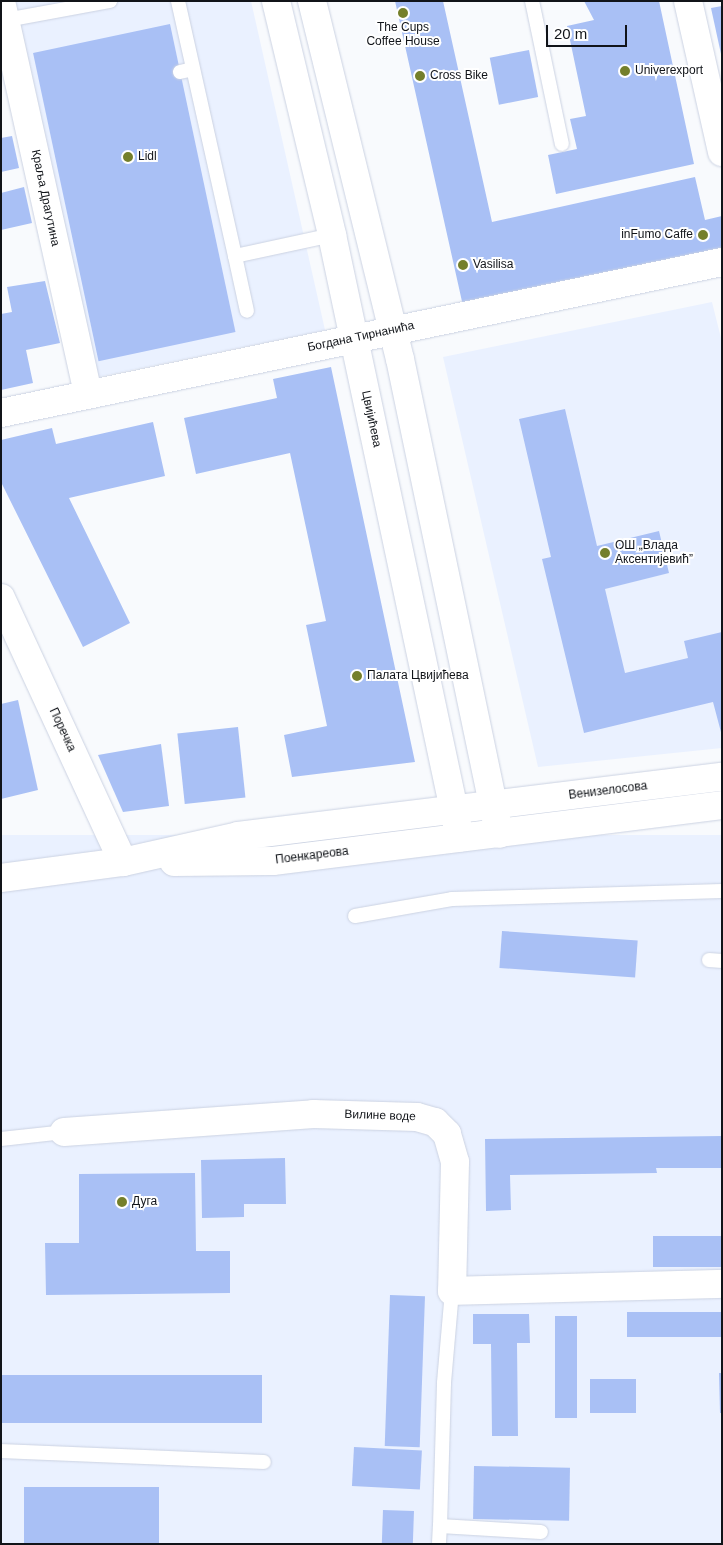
<!DOCTYPE html>
<html>
<head>
<meta charset="utf-8">
<style>
	body { margin:0 }
	#map { position:relative; width:723px; height:1545px; overflow:hidden; background:#f8fafd; font-family:Arial,sans-serif }
	div>[style] { position:absolute }
	.built>* { inset:0; background:#eaf1ff; transform-origin:0 0 }
	.building>* { inset:0; background:#a9c0f5; transform-origin:0 0 }
	.roads { filter:drop-shadow(0 0 1px #cbd2e2) drop-shadow(0 0 1px #cbd2e2) }
	.service>* { height:14px; margin:-7px; padding:0 7px; transform-origin:7px; border-radius:7px; background:#fff }
	.minor>* { height:28px; margin:-14px; padding:0 14px; transform-origin:14px; border-radius:14px; background:#fff }
	.tertiary>* { height:28px; margin:-14px; padding:0 14px; transform-origin:14px; border-radius:14px; background:#fff }
	.dots>* { width:14px; height:14px; translate:-50% -50%; box-sizing:border-box; border:2px solid #fff; border-radius:50% }
	span { translate:-50% -50%; white-space:nowrap; text-align:center; line-height:1.15; -webkit-text-stroke:4px #fff; paint-order:stroke }
	.poi-label { font-size:12px; color:#111419 }
	.left { translate:0 -50%; text-align:left }
	.right { translate:-100% -50%; text-align:right }
	.street-label { font-size:12px; color:#111419 }
	.frame { position:absolute; inset:0; border:2px solid #111419; pointer-events:none }
	.scale { position:absolute; left:546px; top:25px; width:81px; height:22px; box-sizing:border-box; border:2px solid #111419; border-top:0; padding-left:6px; font-size:15px; line-height:18px; white-space:nowrap; color:#111419; -webkit-text-stroke:4px #fff; paint-order:stroke }
</style>
</head>
<body>
<div id="map">
	<div class="built">
		<div style="clip-path:polygon(11px 1px,251px 1px,325px 330px,93px 378px)"></div>
		<div style="clip-path:polygon(712px 302px,722px 342px,722px 748px,538px 767px,443px 357px)"></div>
		<div style="left:722px;top:835px;width:709px;height:725px;rotate:90deg"></div>
	</div>
	<div class="building">
		<div style="clip-path:polygon(395px 1px,443px 1px,492px 222px,695px 177px,705px 220px,722px 216px,721px 248px,463px 306px)"></div>
		<div style="clip-path:polygon(584px 1px,659px 1px,694px 164px,556px 194px,548px 155px,577px 149px,570px 119px,586px 116px,567px 26px,594px 20px)"></div>
		<div style="clip-path:polygon(722px 6px,722px 54px,721px 54px,711px 8px)"></div>
		<div style="left:170px;top:24px;width:315px;height:140px;rotate:78deg"></div>
		<div style="left:529px;top:50px;width:48px;height:40px;rotate:79deg"></div>
		<div style="clip-path:polygon(12px 136px,19px 168px,1px 172px,1px 138px)"></div>
		<div style="clip-path:polygon(24px 187px,32px 223px,1px 230px,1px 193px)"></div>
		<div style="clip-path:polygon(45px 281px,60px 343px,26px 350px,33px 383px,1px 390px,1px 314px,12px 312px,7px 287px)"></div>
		<div style="clip-path:polygon(331px 367px,415px 762px,292px 777px,284px 735px,327px 726px,306px 625px,326px 621px,290px 453px,196px 474px,184px 418px,277px 398px,273px 379px)"></div>
		<div style="clip-path:polygon(565px 409px,597px 546px,659px 531px,669px 573px,605px 589px,625px 673px,688px 658px,684px 641px,722px 632px,722px 736px,713px 702px,584px 733px,542px 559px,551px 557px,519px 419px)"></div>
		<div style="clip-path:polygon(153px 422px,165px 476px,69px 498px,130px 623px,83px 647px,1px 482px,1px 440px,52px 428px,56px 444px)"></div>
		<div style="clip-path:polygon(18px 700px,38px 790px,1px 799px,1px 704px)"></div>
		<div style="left:238px;top:727px;width:71px;height:61px;rotate:84deg"></div>
		<div style="clip-path:polygon(161px 744px,169px 806px,123px 812px,98px 755px)"></div>
		<div style="left:502px;top:931px;width:136px;height:37px;rotate:4deg"></div>
		<div style="clip-path:polygon(722px 1136px,722px 1168px,656px 1168px,657px 1173px,510px 1175px,511px 1210px,486px 1211px,485px 1139px)"></div>
		<div style="clip-path:polygon(285px 1158px,286px 1204px,244px 1204px,244px 1217px,202px 1218px,201px 1160px)"></div>
		<div style="clip-path:polygon(195px 1173px,196px 1251px,230px 1251px,230px 1293px,46px 1295px,45px 1243px,79px 1243px,79px 1174px)"></div>
		<div style="left:653px;top:1236px;width:69px;height:31px"></div>
		<div style="left:390px;top:1295px;width:35px;height:151px;rotate:2deg"></div>
		<div style="left:722px;top:1312px;width:25px;height:95px;rotate:90deg"></div>
		<div style="clip-path:polygon(473px 1314px,529px 1314px,530px 1343px,517px 1343px,518px 1436px,492px 1436px,491px 1344px,473px 1344px)"></div>
		<div style="left:555px;top:1316px;width:22px;height:102px"></div>
		<div style="clip-path:polygon(719px 1373px,722px 1373px,722px 1413px,720px 1413px)"></div>
		<div style="left:1px;top:1375px;width:261px;height:48px"></div>
		<div style="left:636px;top:1379px;width:34px;height:46px;rotate:90deg"></div>
		<div style="left:354px;top:1447px;width:68px;height:39px;rotate:3deg"></div>
		<div style="left:474px;top:1466px;width:96px;height:53px;rotate:1deg"></div>
		<div style="left:24px;top:1487px;width:135px;height:57px"></div>
		<div style="left:383px;top:1510px;width:31px;height:34px;rotate:2deg"></div>
	</div>
	<div class="roads">
		<div class="service">
			<div style="left:178px;top:1px;width:261px;rotate:77.4deg"></div>
			<div style="left:235px;top:256px;width:99px;rotate:-12.2deg"></div>
			<div style="left:532px;top:1px;width:146px;rotate:78.2deg"></div>
			<div style="left:6px;top:20px;width:106px;rotate:-10.4deg"></div>
			<div style="left:180px;top:72px;width:13px;rotate:-13deg"></div>
			<div style="left:235px;top:256px;width:56px;rotate:77.7deg"></div>
			<div style="left:355px;top:916px;width:98px;rotate:-9.9deg"></div>
			<div style="left:452px;top:899px;width:270px;rotate:-1.7deg"></div>
			<div style="left:709px;top:960px;width:13px;rotate:4deg"></div>
			<div style="left:1px;top:1139px;width:63px;rotate:-6.3deg"></div>
			<div style="left:452px;top:1291px;width:92px;rotate:95deg"></div>
			<div style="left:444px;top:1383px;width:143px;rotate:91.6deg"></div>
			<div style="left:440px;top:1526px;width:101px;rotate:3.4deg"></div>
			<div style="left:1px;top:1451px;width:263px;rotate:2.4deg"></div>
			<div style="left:439px;top:1543px;width:17px;rotate:-87deg"></div>
		</div>
		<div class="minor">
			<div style="left:1px;top:1px;width:403px;rotate:77.5deg"></div>
			<div style="left:688px;top:1px;width:155px;rotate:77.3deg"></div>
			<div style="left:1px;top:413px;width:737px;rotate:-11.83deg"></div>
			<div style="left:1px;top:598px;width:291px;rotate:65.2deg"></div>
			<div style="left:64px;top:1132px;width:250px;rotate:-4.1deg"></div>
			<div style="left:313px;top:1114px;width:104px;rotate:1.7deg"></div>
			<div style="left:417px;top:1117px;width:19px;rotate:16deg"></div>
			<div style="left:435px;top:1122px;width:17px;rotate:45deg"></div>
			<div style="left:447px;top:1134px;width:29px;rotate:74deg"></div>
			<div style="left:455px;top:1162px;width:129px;rotate:91.3deg"></div>
			<div style="left:452px;top:1291px;width:270px;rotate:-1.5deg"></div>
		</div>
		<div class="tertiary">
			<div style="left:276px;top:1px;width:241px;rotate:76.5deg"></div>
			<div style="left:332px;top:235px;width:616px;rotate:78.02deg"></div>
			<div style="left:312px;top:1px;width:369px;rotate:76.2deg"></div>
			<div style="left:400px;top:359px;width:485px;rotate:78.2deg"></div>
			<div style="left:174px;top:862px;width:99px;rotate:-0.6deg"></div>
			<div style="left:273px;top:861px;width:452px;rotate:-7.1deg"></div>
			<div style="left:1px;top:878px;width:123px;rotate:-7.5deg"></div>
			<div style="left:123px;top:862px;width:118px;rotate:-12.7deg"></div>
			<div style="left:238px;top:836px;width:488px;rotate:-7deg"></div>
		</div>
	</div>
	<div class="dots">
		<div style="left:403px;top:13px;background:#747f2b"></div>
		<div style="left:625px;top:71px;background:#747f2b"></div>
		<div style="left:420px;top:76px;background:#747f2b"></div>
		<div style="left:128px;top:157px;background:#747f2b"></div>
		<div style="left:703px;top:235px;background:#747f2b"></div>
		<div style="left:463px;top:265px;background:#747f2b"></div>
		<div style="left:605px;top:553px;background:#747f2b"></div>
		<div style="left:357px;top:676px;background:#747f2b"></div>
		<div style="left:122px;top:1202px;background:#747f2b"></div>
	</div>
	<div class="poi-label">
		<span style="left:403px;top:35px">The Cups<br>Coffee House</span>
		<span class="left" style="left:635px;top:71px">Univerexport</span>
		<span class="left" style="left:430px;top:76px">Cross Bike</span>
		<span class="left" style="left:138px;top:157px">Lidl</span>
		<span class="right" style="left:693px;top:235px">inFumo Caffe</span>
		<span class="left" style="left:473px;top:265px">Vasilisa</span>
		<span class="left" style="left:615px;top:553px">ОШ „Влада<br>Аксентијевић”</span>
		<span class="left" style="left:367px;top:676px">Палата Цвијићева</span>
		<span class="left" style="left:132px;top:1202px">Дуга</span>
	</div>
	<div class="street-label">
		<span style="left:45px;top:198px;rotate:78deg">Краља Драгутина</span>
		<span style="left:361px;top:337px;rotate:-12deg">Богдана Тирнанића</span>
		<span style="left:371px;top:419px;rotate:78deg">Цвијићева</span>
		<span style="left:62px;top:730px;rotate:65deg">Поречка</span>
		<span style="left:608px;top:791px;rotate:-7deg">Венизелосова</span>
		<span style="left:312px;top:856px;rotate:-7deg">Поенкареова</span>
		<span style="left:380px;top:1116px;rotate:2deg">Вилине воде</span>
	</div>
	<div class="frame"></div>
	<div class="scale">20 m</div>
</div>
</body>
</html>
